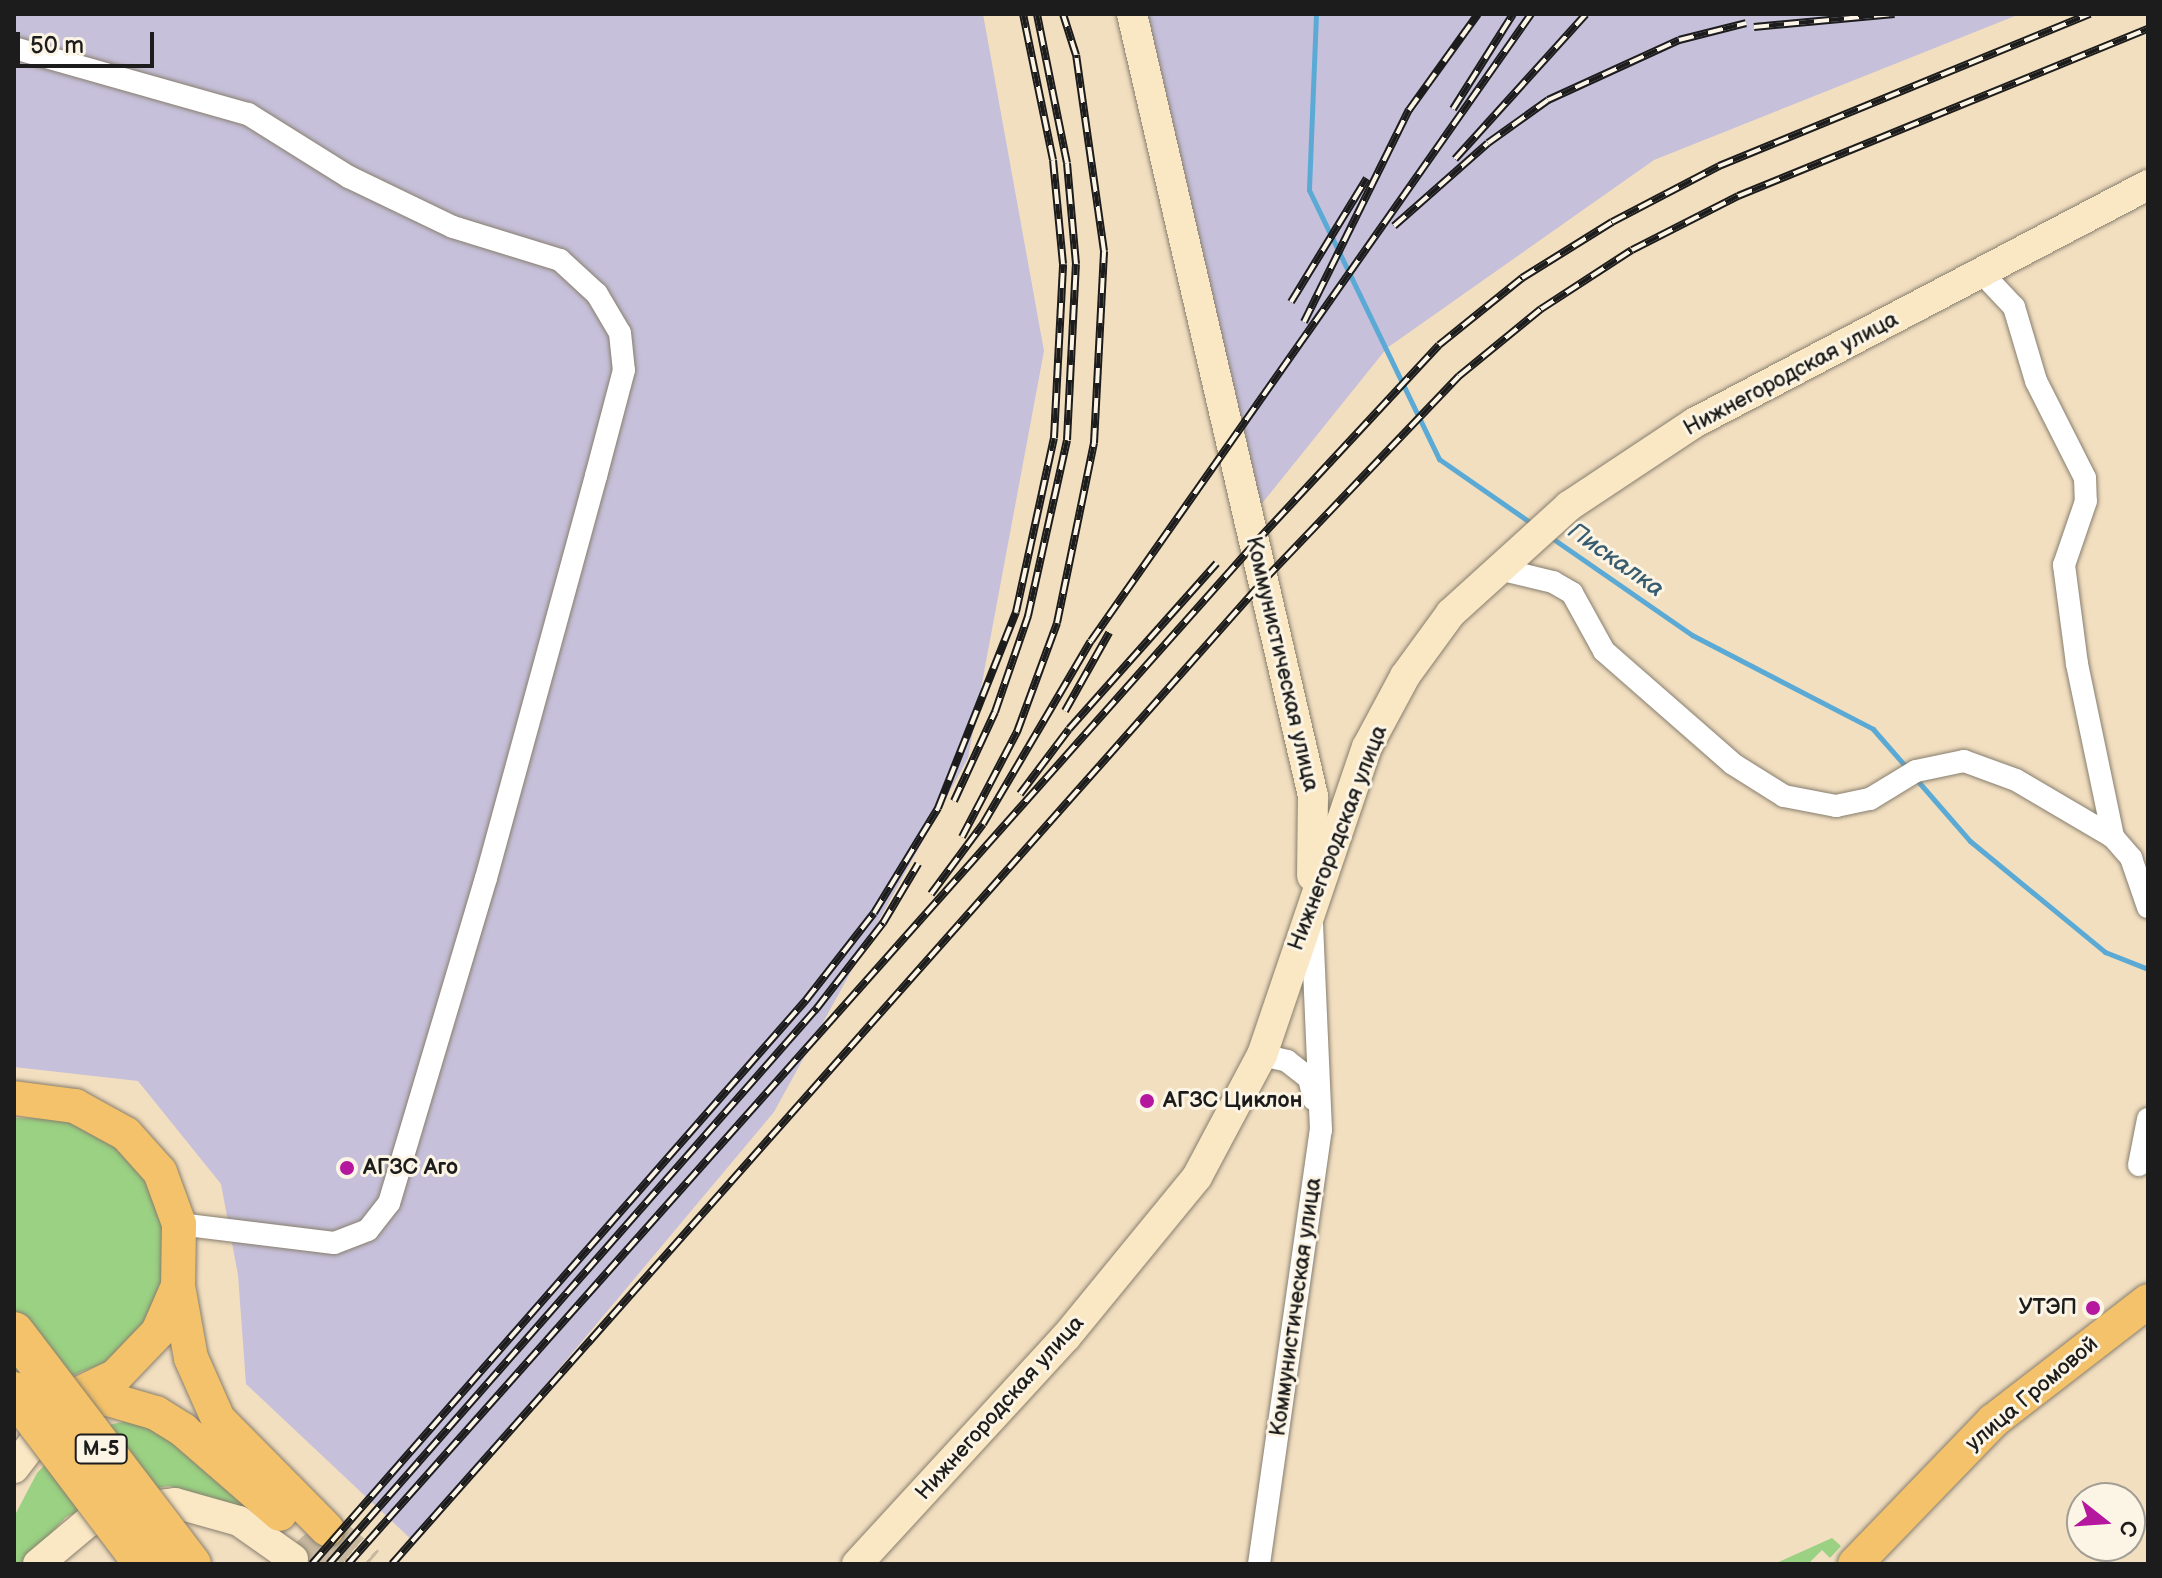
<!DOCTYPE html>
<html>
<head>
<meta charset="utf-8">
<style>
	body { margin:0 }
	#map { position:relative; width:2162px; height:1578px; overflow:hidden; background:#f2dfc0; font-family:"Balsamiq Sans",sans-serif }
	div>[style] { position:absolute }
	.industrial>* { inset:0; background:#c6c0da }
	.green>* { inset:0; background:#9ad183 }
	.stream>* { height:5px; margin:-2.5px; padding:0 2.5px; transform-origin:2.5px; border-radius:2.5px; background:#5baad5 }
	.primary-tunnel>* { height:34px; margin-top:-17px; transform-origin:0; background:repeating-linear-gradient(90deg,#c7b89f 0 34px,transparent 0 51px) }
	.roads { filter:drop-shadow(0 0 2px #877e6e) drop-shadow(0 0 2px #877e6e) }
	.street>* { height:22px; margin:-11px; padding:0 11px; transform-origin:11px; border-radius:11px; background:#fff }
	.secondary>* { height:30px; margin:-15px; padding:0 15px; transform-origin:15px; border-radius:15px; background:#fae7c3 }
	.primary>* { height:34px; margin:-17px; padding:0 17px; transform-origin:17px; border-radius:17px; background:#f3c26a }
	.rail>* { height:8px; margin-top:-4px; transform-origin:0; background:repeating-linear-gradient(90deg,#fcf5e5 0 15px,#1c1c1c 0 30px); box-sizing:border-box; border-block:2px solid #1c1c1c }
	.bridges { filter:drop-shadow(0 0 2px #877e6e) drop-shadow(0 0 2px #877e6e) }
	.highway-bridge>* { height:40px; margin:-20px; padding:0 20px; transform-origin:20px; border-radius:20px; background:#f3c26a }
	.dots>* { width:22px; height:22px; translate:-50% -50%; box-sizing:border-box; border:4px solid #fcf5e5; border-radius:50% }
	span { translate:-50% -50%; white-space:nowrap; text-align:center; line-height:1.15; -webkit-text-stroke:6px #fcf5e5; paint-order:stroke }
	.shield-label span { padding:2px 6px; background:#fcf5e5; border:2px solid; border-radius:6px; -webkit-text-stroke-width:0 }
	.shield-label { font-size:20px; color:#1c1c1c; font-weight:700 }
	.street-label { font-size:22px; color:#1c1c1c }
	.poi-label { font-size:22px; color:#1c1c1c; font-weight:700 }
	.left { translate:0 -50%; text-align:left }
	.right { translate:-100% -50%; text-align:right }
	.water-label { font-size:24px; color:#385c6f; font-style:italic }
	.frame { position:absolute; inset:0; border:16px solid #1c1c1c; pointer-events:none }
	.north { position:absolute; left:2066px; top:1482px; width:80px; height:80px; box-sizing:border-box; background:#fcf5e5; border:2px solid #a29e95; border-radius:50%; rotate:107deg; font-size:22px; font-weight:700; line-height:32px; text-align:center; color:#1c1c1c }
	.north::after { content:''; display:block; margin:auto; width:28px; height:36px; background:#b5179e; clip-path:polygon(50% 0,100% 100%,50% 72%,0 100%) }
	.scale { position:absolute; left:16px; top:32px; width:138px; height:36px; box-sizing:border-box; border:4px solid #1c1c1c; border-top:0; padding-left:10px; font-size:24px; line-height:28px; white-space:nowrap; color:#1c1c1c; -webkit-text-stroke:6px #fcf5e5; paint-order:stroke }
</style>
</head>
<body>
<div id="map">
	<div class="industrial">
		<div style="clip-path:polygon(14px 14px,983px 14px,1044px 351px,968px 758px,774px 1112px,414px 1542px,246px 1384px,238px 1275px,221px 1184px,138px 1081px,14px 1067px)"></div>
		<div style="clip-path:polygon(1136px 14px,2020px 14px,1654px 160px,1387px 348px,1251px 517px)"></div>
	</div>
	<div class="green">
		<div style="clip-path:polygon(14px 1118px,61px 1119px,109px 1140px,145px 1178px,164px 1227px,163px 1279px,142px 1327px,104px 1363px,56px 1382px,14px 1381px)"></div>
		<div style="clip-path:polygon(128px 1421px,176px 1439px,260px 1516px,169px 1486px,116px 1494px,66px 1517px,24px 1564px,14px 1564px,16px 1513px,37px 1473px,78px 1431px)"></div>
		<div style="clip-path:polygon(1832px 1538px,1841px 1546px,1830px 1558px,1822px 1550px,1808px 1564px,1774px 1564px)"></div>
	</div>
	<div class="stream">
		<div style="left:1316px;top:14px;width:176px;rotate:92.3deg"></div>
		<div style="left:1309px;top:190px;width:299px;rotate:64.2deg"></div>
		<div style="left:1439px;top:459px;width:116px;rotate:34.8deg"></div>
		<div style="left:1549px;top:536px;width:174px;rotate:34.7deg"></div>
		<div style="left:1692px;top:635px;width:204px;rotate:27.4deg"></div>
		<div style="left:1873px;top:729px;width:52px;rotate:48.9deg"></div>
		<div style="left:1916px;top:779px;width:82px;rotate:48.9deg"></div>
		<div style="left:1970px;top:841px;width:175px;rotate:39.4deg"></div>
		<div style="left:2105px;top:952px;width:46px;rotate:21.6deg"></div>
	</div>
	<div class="primary-tunnel">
		<div style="left:327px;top:1529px;width:54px;rotate:40.5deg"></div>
		<div style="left:303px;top:1536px;width:39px;rotate:46deg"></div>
	</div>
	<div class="roads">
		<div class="street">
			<div style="left:14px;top:48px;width:243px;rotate:15.8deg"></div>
			<div style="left:248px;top:114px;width:119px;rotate:32deg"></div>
			<div style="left:349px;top:177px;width:115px;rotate:25.7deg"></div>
			<div style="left:453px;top:227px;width:112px;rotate:17.1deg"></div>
			<div style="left:560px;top:260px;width:50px;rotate:42.6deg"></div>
			<div style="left:597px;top:294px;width:45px;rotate:59.5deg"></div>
			<div style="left:620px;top:333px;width:37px;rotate:84deg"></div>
			<div style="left:624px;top:370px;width:110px;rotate:104.8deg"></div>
			<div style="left:596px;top:476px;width:417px;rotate:105.3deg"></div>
			<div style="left:486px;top:878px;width:339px;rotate:106.6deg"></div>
			<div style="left:389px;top:1203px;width:34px;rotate:128deg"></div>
			<div style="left:368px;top:1230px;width:36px;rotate:159deg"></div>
			<div style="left:334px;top:1243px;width:156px;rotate:-173deg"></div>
			<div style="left:1981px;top:272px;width:48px;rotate:46.7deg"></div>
			<div style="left:2014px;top:307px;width:77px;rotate:73.4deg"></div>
			<div style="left:2036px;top:381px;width:109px;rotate:63.2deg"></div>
			<div style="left:2085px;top:478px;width:23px;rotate:88deg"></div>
			<div style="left:2086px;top:501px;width:68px;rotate:109deg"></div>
			<div style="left:2064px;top:565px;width:100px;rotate:82.5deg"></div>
			<div style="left:2077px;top:664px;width:177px;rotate:78.2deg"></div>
			<div style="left:1499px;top:569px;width:56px;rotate:13.5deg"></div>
			<div style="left:1553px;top:582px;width:22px;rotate:30deg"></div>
			<div style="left:1572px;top:593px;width:66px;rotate:61.1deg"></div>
			<div style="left:1604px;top:651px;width:171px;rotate:41.2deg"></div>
			<div style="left:1733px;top:764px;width:60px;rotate:32.1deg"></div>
			<div style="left:1784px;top:796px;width:53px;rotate:10.9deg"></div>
			<div style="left:1836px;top:806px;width:35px;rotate:-12deg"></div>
			<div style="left:1870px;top:799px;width:54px;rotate:-31.3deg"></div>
			<div style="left:1916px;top:771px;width:49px;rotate:-11.8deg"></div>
			<div style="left:1964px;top:761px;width:55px;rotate:20.1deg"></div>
			<div style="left:2016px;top:780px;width:113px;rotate:30.4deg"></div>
			<div style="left:2113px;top:837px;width:28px;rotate:49deg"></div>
			<div style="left:2131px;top:858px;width:52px;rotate:70.9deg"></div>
			<div style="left:1262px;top:1055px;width:26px;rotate:13deg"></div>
			<div style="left:1287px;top:1061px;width:28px;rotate:38deg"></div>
			<div style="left:1309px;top:1078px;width:22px;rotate:77deg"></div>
			<div style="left:2139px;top:1165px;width:47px;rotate:-78.9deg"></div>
			<div style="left:1259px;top:1564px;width:438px;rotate:-81.9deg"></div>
			<div style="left:1321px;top:1130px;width:208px;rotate:-92.5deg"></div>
		</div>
		<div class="secondary">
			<div style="left:1132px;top:14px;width:803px;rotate:76.97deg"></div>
			<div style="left:1313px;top:796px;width:80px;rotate:90.7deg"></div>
			<div style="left:14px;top:1468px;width:66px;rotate:-52.4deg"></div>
			<div style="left:38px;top:1564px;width:65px;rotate:-40deg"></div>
			<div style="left:88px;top:1522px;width:41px;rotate:-18.4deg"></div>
			<div style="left:127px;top:1509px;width:48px;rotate:-7.1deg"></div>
			<div style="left:175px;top:1503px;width:66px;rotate:15.7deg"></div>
			<div style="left:239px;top:1521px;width:66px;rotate:35.1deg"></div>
			<div style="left:857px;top:1564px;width:309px;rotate:-47.4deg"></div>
			<div style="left:1066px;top:1337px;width:207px;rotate:-50.7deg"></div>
			<div style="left:1197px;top:1177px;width:138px;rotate:-62deg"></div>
			<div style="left:1262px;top:1055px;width:325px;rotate:-71.2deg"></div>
			<div style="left:1367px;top:747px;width:81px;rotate:-61.8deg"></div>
			<div style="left:1405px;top:676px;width:78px;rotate:-53.9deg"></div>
			<div style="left:1451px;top:613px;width:159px;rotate:-42.2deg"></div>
			<div style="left:1569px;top:506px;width:150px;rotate:-33.6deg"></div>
			<div style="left:1694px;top:423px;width:513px;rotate:-27.66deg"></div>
		</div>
		<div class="primary">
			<div style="left:14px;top:1098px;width:62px;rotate:7.5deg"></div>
			<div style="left:75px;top:1106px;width:58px;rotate:28.8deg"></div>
			<div style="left:126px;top:1134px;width:51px;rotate:48.2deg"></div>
			<div style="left:160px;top:1172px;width:55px;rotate:69.9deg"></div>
			<div style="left:179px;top:1224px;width:62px;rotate:90.9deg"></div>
			<div style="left:178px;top:1286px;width:50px;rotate:113.5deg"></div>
			<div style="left:158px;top:1332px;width:61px;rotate:133.7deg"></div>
			<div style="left:116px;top:1376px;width:51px;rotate:154.4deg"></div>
			<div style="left:70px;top:1398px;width:28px;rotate:174deg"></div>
			<div style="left:178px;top:1286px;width:73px;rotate:79.8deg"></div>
			<div style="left:191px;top:1358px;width:67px;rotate:66.1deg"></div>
			<div style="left:218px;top:1419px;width:155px;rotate:45.3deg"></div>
			<div style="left:71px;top:1398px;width:37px;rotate:2deg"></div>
			<div style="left:108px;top:1399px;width:50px;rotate:16.3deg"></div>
			<div style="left:156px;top:1413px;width:32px;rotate:32deg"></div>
			<div style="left:183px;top:1430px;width:128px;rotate:40.9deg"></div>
			<div style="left:1855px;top:1564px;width:199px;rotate:-46deg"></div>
			<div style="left:1993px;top:1421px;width:196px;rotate:-37.7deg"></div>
		</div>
	</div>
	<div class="rail">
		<div style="left:1754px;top:27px;width:141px;rotate:-5.3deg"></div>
		<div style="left:1453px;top:109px;width:112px;rotate:-57.7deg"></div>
		<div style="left:1455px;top:159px;width:195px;rotate:-47.9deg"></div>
		<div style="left:1394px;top:226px;width:125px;rotate:-41.4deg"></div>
		<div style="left:1488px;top:143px;width:74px;rotate:-35.6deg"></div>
		<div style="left:1548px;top:100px;width:144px;rotate:-24.6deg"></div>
		<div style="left:1679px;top:40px;width:69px;rotate:-14.2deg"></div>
		<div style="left:1291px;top:302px;width:145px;rotate:-58.5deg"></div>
		<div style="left:1304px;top:322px;width:237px;rotate:-63.7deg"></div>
		<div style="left:1409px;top:110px;width:118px;rotate:-54.3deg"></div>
		<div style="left:1065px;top:711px;width:90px;rotate:-60.6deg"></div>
		<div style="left:1020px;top:794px;width:81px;rotate:-53deg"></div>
		<div style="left:1069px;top:729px;width:222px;rotate:-48.3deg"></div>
		<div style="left:954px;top:801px;width:98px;rotate:-65.3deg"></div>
		<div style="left:995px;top:712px;width:102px;rotate:-71deg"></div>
		<div style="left:1028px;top:616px;width:180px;rotate:-77.5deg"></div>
		<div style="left:1067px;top:440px;width:176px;rotate:-87.1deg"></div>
		<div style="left:1076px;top:264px;width:101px;rotate:-95.1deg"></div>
		<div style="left:1067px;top:163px;width:152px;rotate:-101.4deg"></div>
		<div style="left:962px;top:837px;width:119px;rotate:-62.4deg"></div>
		<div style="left:1017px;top:732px;width:116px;rotate:-69.8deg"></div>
		<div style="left:1057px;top:623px;width:184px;rotate:-78.4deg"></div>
		<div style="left:1094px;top:443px;width:192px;rotate:-87deg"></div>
		<div style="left:1104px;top:251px;width:198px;rotate:-98.1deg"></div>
		<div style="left:1076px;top:55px;width:43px;rotate:-107.6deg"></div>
		<div style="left:931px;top:894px;width:87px;rotate:-53.4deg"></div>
		<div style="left:983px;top:824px;width:212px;rotate:-59.5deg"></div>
		<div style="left:1091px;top:641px;width:766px;rotate:-54.94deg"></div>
		<div style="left:312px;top:1564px;width:750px;rotate:-48.79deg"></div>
		<div style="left:806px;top:1000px;width:110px;rotate:-52deg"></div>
		<div style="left:874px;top:913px;width:123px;rotate:-58.6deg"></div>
		<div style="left:938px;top:808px;width:211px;rotate:-68.3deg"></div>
		<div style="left:1016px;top:612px;width:178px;rotate:-77.7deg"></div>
		<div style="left:1054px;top:438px;width:174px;rotate:-87deg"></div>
		<div style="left:1063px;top:264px;width:104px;rotate:-95.5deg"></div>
		<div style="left:1053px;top:160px;width:149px;rotate:-101.6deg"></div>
		<div style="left:329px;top:1564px;width:740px;rotate:-48.73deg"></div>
		<div style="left:817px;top:1008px;width:108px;rotate:-52.2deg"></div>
		<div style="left:883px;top:923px;width:69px;rotate:-59.3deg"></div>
		<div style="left:348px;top:1564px;width:1366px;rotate:-48.38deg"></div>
		<div style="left:1255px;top:543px;width:270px;rotate:-47.1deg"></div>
		<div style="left:1439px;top:345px;width:107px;rotate:-38.9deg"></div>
		<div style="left:1522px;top:278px;width:106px;rotate:-31.9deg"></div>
		<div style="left:1612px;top:222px;width:121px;rotate:-27.6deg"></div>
		<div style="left:1719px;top:166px;width:401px;rotate:-22.3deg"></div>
		<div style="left:392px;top:1564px;width:1316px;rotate:-48.45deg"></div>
		<div style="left:1265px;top:579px;width:281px;rotate:-46.3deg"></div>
		<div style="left:1459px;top:376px;width:106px;rotate:-39.3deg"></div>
		<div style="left:1541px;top:309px;width:108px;rotate:-33deg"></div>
		<div style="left:1632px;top:250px;width:119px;rotate:-27deg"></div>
		<div style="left:1738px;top:196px;width:443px;rotate:-22.2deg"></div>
	</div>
	<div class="bridges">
		<div class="highway-bridge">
			<div style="left:14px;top:1332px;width:292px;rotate:52.7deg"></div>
			<div style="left:14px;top:1392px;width:216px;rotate:52.9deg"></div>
		</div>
	</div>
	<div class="dots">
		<div style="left:1147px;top:1101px;background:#b5179e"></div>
		<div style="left:347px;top:1168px;background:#b5179e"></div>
		<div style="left:2093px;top:1308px;background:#b5179e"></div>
	</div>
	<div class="shield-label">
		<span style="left:101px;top:1449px">М-5</span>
	</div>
	<div class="street-label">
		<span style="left:1791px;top:374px;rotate:-28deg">Нижнегородская улица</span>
		<span style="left:1282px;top:664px;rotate:77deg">Коммунистическая улица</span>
		<span style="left:1338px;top:838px;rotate:-69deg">Нижнегородская улица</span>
		<span style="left:1296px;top:1307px;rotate:-82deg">Коммунистическая улица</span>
		<span style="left:2032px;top:1394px;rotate:-40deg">улица Громовой</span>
		<span style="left:1000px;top:1408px;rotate:-48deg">Нижнегородская улица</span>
	</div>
	<div class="poi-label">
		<span class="left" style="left:1163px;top:1101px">АГЗС Циклон</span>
		<span class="left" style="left:363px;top:1168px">АГЗС Аго</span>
		<span class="right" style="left:2077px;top:1308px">УТЭП</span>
	</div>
	<div class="water-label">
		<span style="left:1616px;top:560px;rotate:35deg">Пискалка</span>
	</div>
	<div class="frame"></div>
	<div class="north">С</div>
	<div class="scale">50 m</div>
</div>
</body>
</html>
